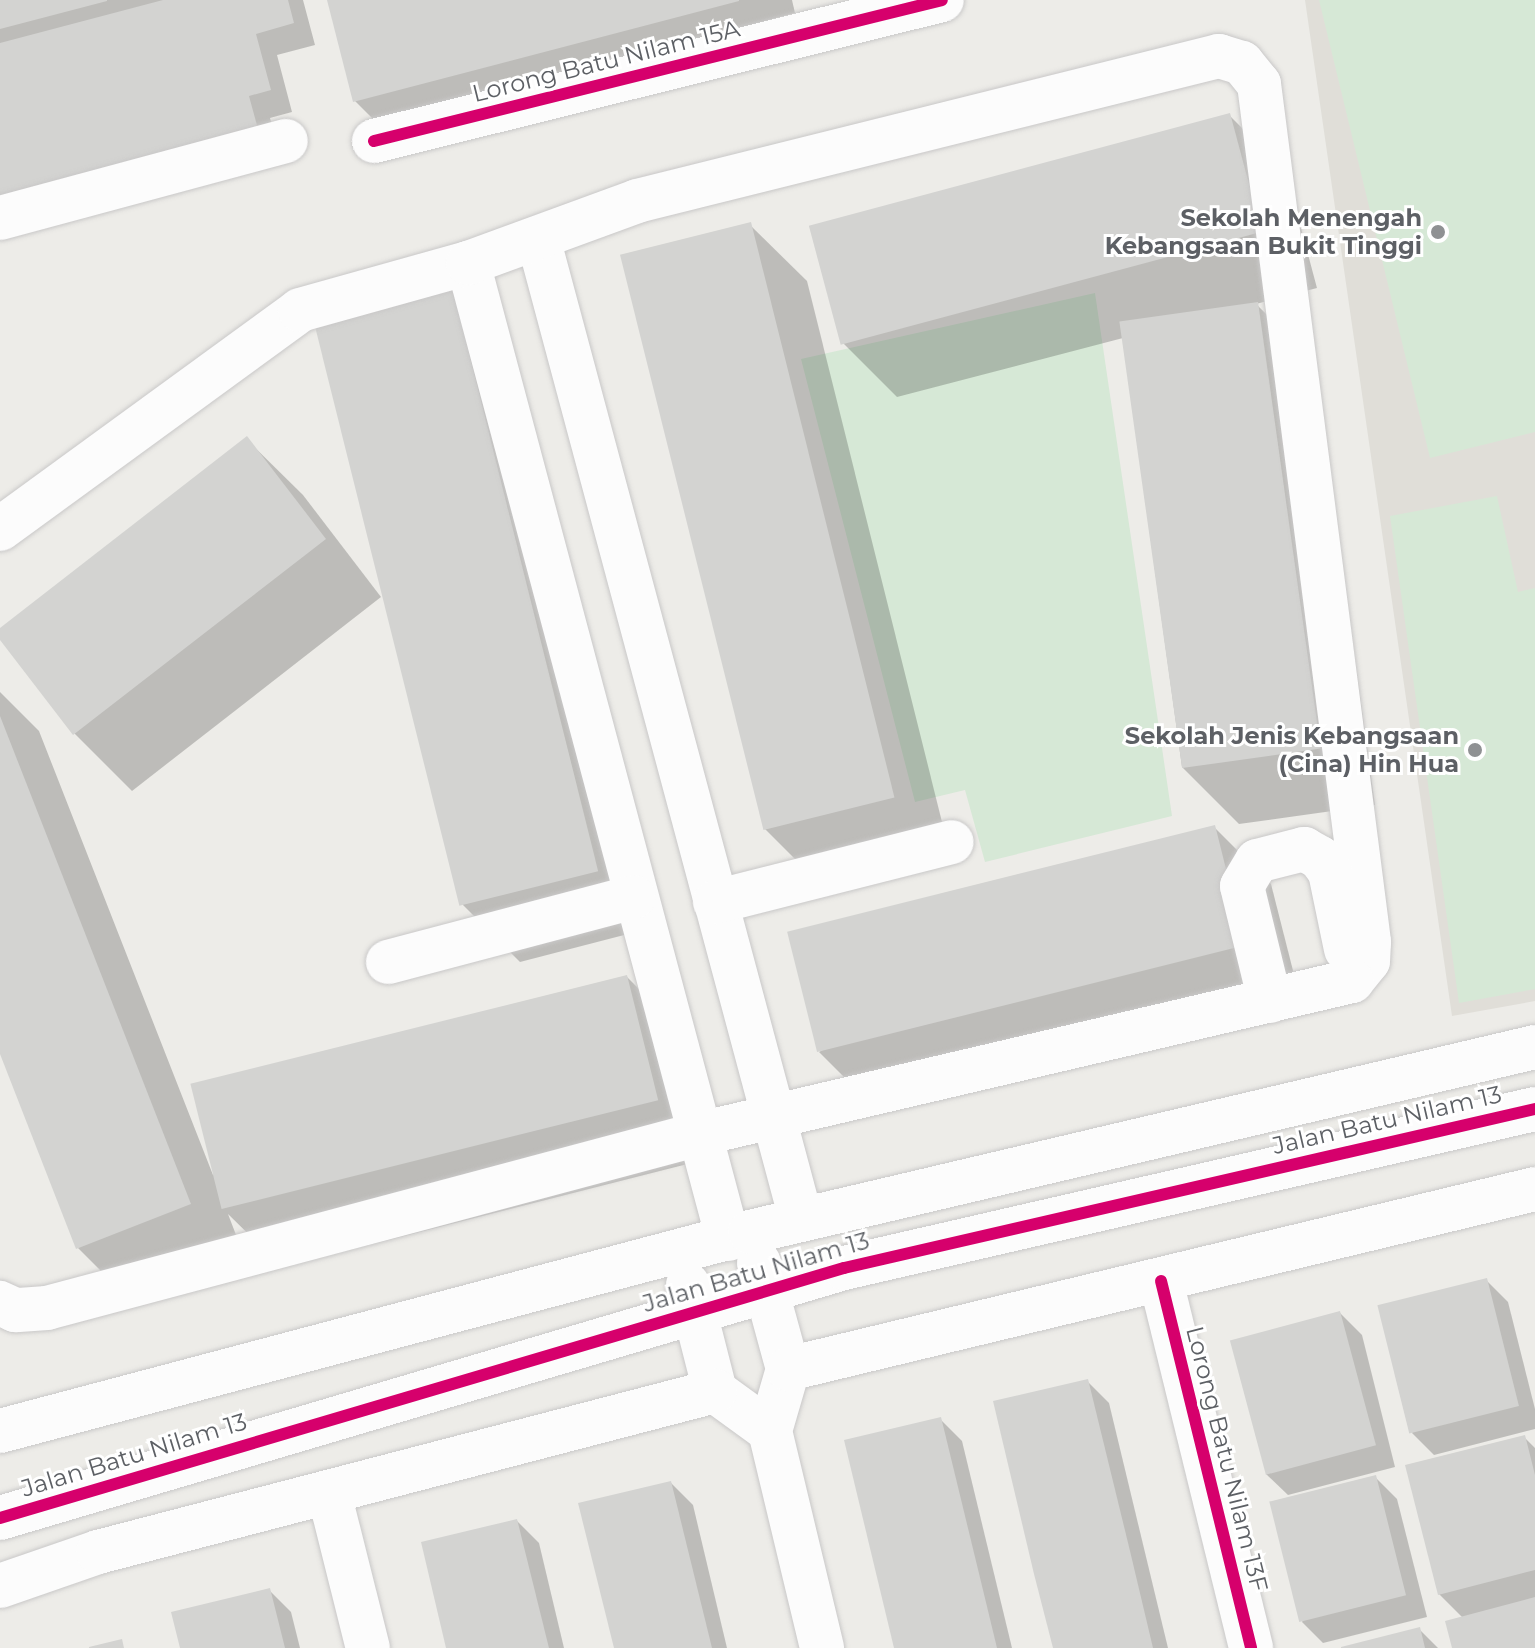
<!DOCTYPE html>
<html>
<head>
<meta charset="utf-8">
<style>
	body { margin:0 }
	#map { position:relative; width:1535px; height:1648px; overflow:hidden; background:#edece8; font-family:Montserrat,sans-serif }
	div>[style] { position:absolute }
	.education>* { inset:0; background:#e0ded8 }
	.green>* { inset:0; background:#d6e8d6 }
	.shadow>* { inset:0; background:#0003 }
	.building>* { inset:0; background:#d3d3d1; transform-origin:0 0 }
	.roads { filter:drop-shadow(0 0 2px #c9c8c8) drop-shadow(0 0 2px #c9c8c8) }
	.minor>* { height:44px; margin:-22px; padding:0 22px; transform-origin:22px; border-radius:22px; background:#fcfcfc }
	.cycleway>* { height:12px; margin:-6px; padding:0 6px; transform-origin:6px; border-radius:6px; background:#d6006c }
	.dots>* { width:22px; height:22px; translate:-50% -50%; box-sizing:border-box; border:4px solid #fff; border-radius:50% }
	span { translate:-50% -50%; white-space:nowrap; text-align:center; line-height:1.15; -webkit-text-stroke:6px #fff; paint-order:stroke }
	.street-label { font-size:24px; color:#5d6065 }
	.poi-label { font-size:24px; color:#5d6065; font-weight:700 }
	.right { translate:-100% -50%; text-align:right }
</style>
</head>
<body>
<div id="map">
	<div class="education">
		<div style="clip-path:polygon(1305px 0,1535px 0,1535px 1001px,1452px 1016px)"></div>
	</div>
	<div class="green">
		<div style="clip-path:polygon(1319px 0,1535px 0,1535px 432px,1430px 458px)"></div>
		<div style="clip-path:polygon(1095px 293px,1172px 816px,985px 862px,965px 790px,915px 802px,801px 359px)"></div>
		<div style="clip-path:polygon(1497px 496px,1518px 592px,1535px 588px,1535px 989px,1459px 1003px,1390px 516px)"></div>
	</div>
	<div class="shadow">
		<div style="clip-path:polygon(0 0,303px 0,315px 45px,277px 55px,292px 112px,270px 118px,279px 150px,0 219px)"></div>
		<div style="clip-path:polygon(329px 0,792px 0,795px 13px,377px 123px,355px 101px)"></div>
		<div style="clip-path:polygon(1229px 115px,1286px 172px,1317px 288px,1256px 304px,1314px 361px,1375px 805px,1239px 824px,1182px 767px,1123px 338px,897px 397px,840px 340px)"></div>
		<div style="clip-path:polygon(750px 225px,807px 281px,950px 854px,822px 886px,765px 829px)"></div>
		<div style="clip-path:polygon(452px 291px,655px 927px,520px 962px,463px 905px)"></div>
		<div style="clip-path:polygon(246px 439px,303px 495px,381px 597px,132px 791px,75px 734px,0 630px)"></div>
		<div style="clip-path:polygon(0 692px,39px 731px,213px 1175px,627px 977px,684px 1034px,715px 1157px,282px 1267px,228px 1214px,246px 1261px,135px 1305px,78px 1248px,0 1049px)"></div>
		<div style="clip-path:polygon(1214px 827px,1271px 884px,1301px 1002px,876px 1109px,819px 1052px)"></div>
		<div style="clip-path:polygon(1486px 1280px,1508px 1302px,1535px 1409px,1535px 1429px,1434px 1455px,1412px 1433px)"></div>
		<div style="clip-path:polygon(1340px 1313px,1362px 1335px,1395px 1467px,1288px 1495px,1266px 1474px)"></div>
		<div style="clip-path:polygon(1087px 1381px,1109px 1403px,1168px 1648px,1055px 1648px)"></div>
		<div style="clip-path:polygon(940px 1419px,962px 1441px,1012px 1648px,896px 1648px)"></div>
		<div style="clip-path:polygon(1524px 1437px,1535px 1448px,1535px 1648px,1454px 1648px,1463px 1618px,1439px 1594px)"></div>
		<div style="clip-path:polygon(1375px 1477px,1397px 1499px,1427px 1617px,1323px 1643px,1302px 1622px)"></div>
		<div style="clip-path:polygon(671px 1483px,693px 1505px,727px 1648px,616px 1648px)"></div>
		<div style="clip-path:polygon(517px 1521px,539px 1543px,564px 1648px,448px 1648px)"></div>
		<div style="clip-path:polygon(269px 1590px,291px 1612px,300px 1648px,182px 1648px)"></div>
		<div style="clip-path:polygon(1419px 1629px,1438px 1648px,1345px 1648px)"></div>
	</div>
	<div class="building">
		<div style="clip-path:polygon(0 0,107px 0,107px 1px,0 29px)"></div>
		<div style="clip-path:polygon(163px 0,288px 0,294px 23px,256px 34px,271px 90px,249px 96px,258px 129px,0 196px,0 43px)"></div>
		<div style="clip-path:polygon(327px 0,739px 0,739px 1px,353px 102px)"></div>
		<div style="left:1230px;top:113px;width:123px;height:436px;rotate:75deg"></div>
		<div style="left:751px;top:222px;width:593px;height:135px;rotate:76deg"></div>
		<div style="left:453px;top:289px;width:600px;height:143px;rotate:76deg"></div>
		<div style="left:1258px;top:302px;width:451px;height:140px;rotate:82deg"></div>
		<div style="clip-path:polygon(247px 436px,326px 539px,73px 735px,0 640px,0 628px)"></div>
		<div style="clip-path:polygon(0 716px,191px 1204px,76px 1249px,0 1054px)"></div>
		<div style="left:1215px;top:825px;width:124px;height:441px;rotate:76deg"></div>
		<div style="left:627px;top:975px;width:129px;height:450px;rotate:76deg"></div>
		<div style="left:1487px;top:1278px;width:132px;height:113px;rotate:76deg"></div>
		<div style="left:1340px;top:1311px;width:139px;height:114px;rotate:75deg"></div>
		<div style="clip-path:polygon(1088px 1379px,1130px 1551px,1153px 1648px,1053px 1648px,1034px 1574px,993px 1401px)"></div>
		<div style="clip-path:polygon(941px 1417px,983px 1590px,997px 1648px,894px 1648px,844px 1440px)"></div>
		<div style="clip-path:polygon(1525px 1435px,1535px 1475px,1535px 1570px,1438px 1595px,1405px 1465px)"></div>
		<div style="left:1376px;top:1475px;width:124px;height:110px;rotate:76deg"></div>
		<div style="clip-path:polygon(671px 1481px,712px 1648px,614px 1648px,578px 1503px)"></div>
		<div style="clip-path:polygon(517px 1519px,549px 1648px,446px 1648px,421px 1542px)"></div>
		<div style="clip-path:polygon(270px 1588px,285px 1648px,180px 1648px,171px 1612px)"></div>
		<div style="clip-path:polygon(1535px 1597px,1535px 1648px,1452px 1648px,1445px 1621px)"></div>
		<div style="clip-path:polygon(1420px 1627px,1425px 1648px,1341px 1648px,1341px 1647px)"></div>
		<div style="clip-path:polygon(122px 1639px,124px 1648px,89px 1648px,89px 1647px)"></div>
	</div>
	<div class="roads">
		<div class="minor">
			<div style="left:374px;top:141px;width:585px;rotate:-13.94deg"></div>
			<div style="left:0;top:218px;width:296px;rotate:-15.1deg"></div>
			<div style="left:538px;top:238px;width:1016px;rotate:74.99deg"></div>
			<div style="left:468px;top:263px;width:1010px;rotate:75.08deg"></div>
			<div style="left:0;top:529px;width:371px;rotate:-36.1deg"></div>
			<div style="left:300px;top:310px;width:174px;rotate:-15.6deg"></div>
			<div style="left:468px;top:263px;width:180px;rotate:-20.1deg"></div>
			<div style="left:637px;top:201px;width:600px;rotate:-13.99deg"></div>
			<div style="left:1219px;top:56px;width:24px;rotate:17deg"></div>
			<div style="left:1242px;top:63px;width:27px;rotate:51deg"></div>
			<div style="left:1259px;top:84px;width:865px;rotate:82.69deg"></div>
			<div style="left:1369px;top:942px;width:19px;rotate:93deg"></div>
			<div style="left:1368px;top:961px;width:26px;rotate:129deg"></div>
			<div style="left:1352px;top:981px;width:671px;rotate:166.81deg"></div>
			<div style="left:699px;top:1134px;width:675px;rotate:165.06deg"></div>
			<div style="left:47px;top:1308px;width:32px;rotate:176deg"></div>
			<div style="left:15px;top:1310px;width:17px;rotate:-155deg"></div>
			<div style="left:715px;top:902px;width:244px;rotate:-14.2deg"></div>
			<div style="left:388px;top:962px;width:254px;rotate:-14.8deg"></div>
			<div style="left:1270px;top:1001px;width:118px;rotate:-103.7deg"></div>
			<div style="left:1242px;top:886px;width:29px;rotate:-59deg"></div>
			<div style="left:1257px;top:861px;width:49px;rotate:-14.3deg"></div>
			<div style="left:1304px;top:849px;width:18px;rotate:29deg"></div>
			<div style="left:1320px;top:858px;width:17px;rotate:54deg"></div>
			<div style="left:1330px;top:872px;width:79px;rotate:78.3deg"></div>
			<div style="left:759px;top:1263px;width:110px;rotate:74.7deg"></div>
			<div style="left:788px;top:1369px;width:65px;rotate:106.2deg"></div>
			<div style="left:770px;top:1431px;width:223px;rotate:76.5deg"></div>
			<div style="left:1161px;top:1281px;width:378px;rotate:76.2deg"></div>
			<div style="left:688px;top:1285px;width:109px;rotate:75.7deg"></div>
			<div style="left:715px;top:1391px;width:68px;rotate:36deg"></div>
			<div style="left:788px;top:1369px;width:768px;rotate:-13.55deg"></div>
			<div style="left:0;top:1431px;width:776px;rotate:-14.86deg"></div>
			<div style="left:750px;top:1232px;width:807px;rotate:-13.26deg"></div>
			<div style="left:329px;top:1493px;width:160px;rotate:75.9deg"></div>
			<div style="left:0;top:1518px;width:880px;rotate:-16.5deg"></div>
			<div style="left:844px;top:1268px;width:709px;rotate:-12.96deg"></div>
			<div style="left:0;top:1586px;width:104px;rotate:-19.1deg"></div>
			<div style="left:98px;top:1552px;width:638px;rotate:-14.62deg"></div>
		</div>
	</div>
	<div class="cycleway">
		<div style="left:374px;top:141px;width:585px;rotate:-13.94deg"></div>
		<div style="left:1161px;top:1281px;width:378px;rotate:76.2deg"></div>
		<div style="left:0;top:1518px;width:880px;rotate:-16.5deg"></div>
		<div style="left:844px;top:1268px;width:709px;rotate:-12.96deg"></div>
	</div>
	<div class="dots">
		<div style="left:1438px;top:232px;background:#8f9193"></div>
		<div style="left:1475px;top:750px;background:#8f9193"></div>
	</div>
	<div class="street-label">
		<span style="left:606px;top:61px;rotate:-14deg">Lorong Batu Nilam 15A</span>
		<span style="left:1387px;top:1120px;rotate:-13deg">Jalan Batu Nilam 13</span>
		<span style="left:756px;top:1272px;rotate:-16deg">Jalan Batu Nilam 13</span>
		<span style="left:134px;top:1455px;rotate:-17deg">Jalan Batu Nilam 13</span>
		<span style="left:1227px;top:1459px;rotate:76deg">Lorong Batu Nilam 13F</span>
	</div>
	<div class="poi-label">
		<span class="right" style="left:1422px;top:232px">Sekolah Menengah<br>Kebangsaan Bukit Tinggi</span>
		<span class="right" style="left:1459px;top:750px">Sekolah Jenis Kebangsaan<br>(Cina) Hin Hua</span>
	</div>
</div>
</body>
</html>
